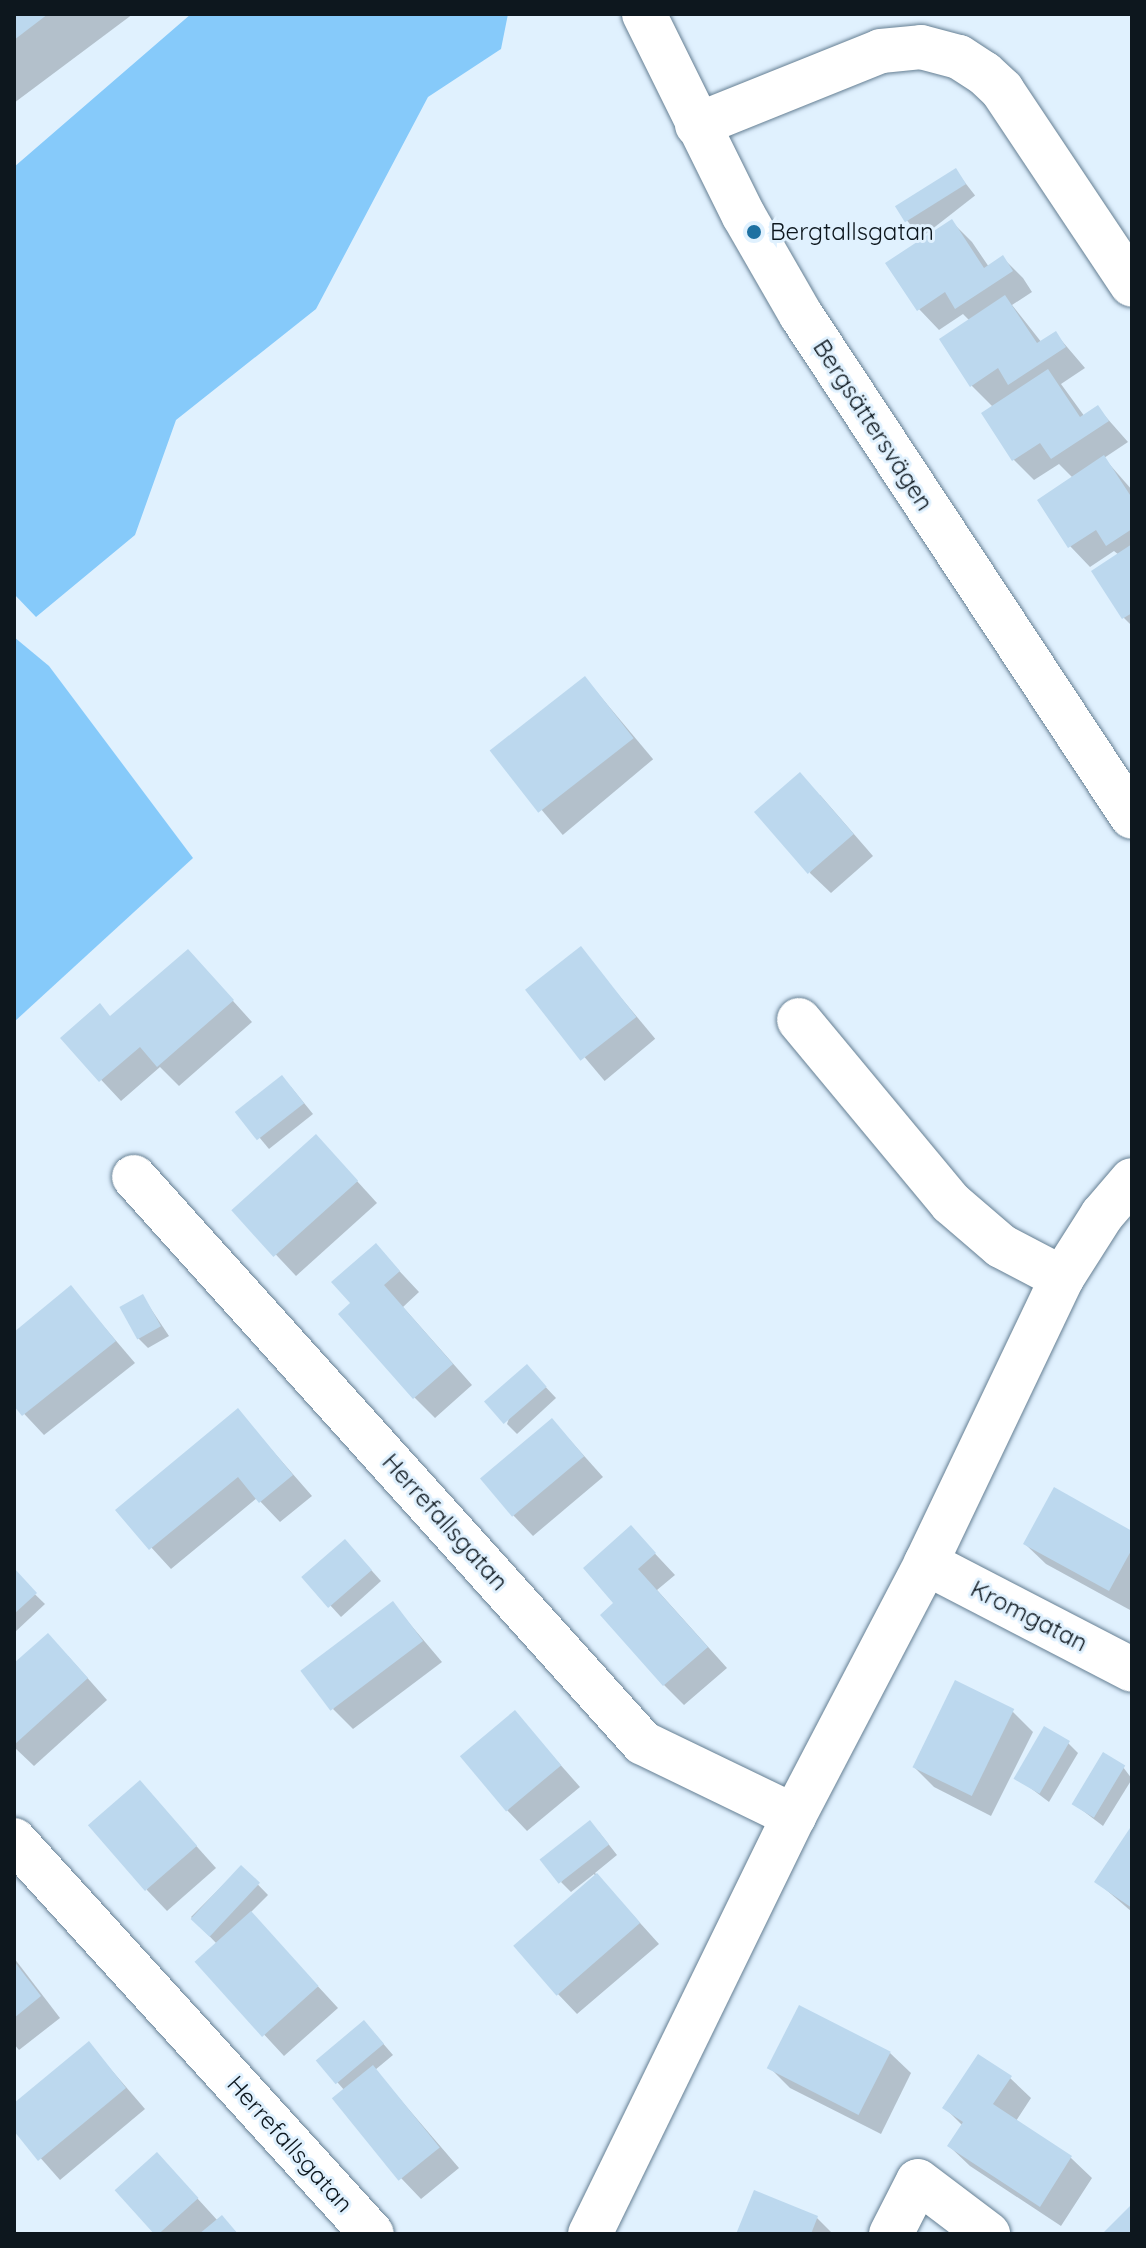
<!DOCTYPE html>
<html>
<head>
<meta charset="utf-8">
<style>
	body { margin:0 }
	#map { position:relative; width:1146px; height:2248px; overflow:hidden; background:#e0f1fe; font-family:Quicksand,sans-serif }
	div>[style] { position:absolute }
	.green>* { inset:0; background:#86cafa }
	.shadow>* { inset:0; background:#0003; transform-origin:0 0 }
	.building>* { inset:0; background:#bcd8ee; transform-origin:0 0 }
	.roads { filter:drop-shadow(0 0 2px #657f93) drop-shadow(0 0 2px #657f93) }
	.minor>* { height:44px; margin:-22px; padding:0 22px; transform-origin:22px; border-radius:22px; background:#fff }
	.dots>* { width:22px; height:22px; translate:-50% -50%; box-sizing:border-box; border:4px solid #e0f1fe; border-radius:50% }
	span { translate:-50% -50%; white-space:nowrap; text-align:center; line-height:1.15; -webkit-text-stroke:6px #e0f1fe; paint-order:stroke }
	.poi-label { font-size:24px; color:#0d171e }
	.left { translate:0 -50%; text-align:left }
	.street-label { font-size:24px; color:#0d171e }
	.frame { position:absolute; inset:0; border:16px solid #0d171e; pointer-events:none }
</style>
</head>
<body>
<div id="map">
	<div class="green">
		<div style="clip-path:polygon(191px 14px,508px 14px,501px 49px,428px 97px,316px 309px,176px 420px,135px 535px,36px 617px,14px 594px,14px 167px)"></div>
		<div style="clip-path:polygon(14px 637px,49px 666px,193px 858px,14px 1022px)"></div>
	</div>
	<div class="shadow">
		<div style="clip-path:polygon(14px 14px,133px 14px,14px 103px)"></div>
		<div style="left:956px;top:171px;width:31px;height:69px;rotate:52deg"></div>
		<div style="clip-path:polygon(952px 222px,972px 242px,989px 267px,1003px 258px,1023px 278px,1032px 292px,1012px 305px,1042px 343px,1056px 334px,1085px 368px,1061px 384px,1085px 417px,1098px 408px,1128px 442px,1104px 458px,1132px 490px,1132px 626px,1124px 618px,1119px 555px,1114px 551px,1090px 567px,1070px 546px,1073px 478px,1059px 464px,1034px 480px,1014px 460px,983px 414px,993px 407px,972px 386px,970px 321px,963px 314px,939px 330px,919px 309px)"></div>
		<div style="left:585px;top:678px;width:106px;height:118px;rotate:50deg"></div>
		<div style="clip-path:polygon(820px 795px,873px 856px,831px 893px,810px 873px)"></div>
		<div style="left:580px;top:949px;width:117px;height:66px;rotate:50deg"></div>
		<div style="clip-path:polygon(188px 951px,252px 1022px,179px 1086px,160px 1067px,121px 1101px,62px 1038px,111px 1018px)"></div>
		<div style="clip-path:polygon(291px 1087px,313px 1114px,269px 1149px,238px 1112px)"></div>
		<div style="clip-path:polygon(336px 1158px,377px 1203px,296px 1276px,235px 1211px)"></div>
		<div style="clip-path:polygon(376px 1246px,419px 1292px,403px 1307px,472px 1385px,435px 1418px,414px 1397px,352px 1303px)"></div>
		<div style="clip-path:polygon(71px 1288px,135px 1363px,44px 1435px,14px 1403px,14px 1334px)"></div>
		<div style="clip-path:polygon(143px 1297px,169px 1336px,148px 1348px,138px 1338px)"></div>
		<div style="clip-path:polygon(527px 1367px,556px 1398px,517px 1434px,507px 1424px)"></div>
		<div style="clip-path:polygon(238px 1411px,312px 1496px,280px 1522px,257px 1498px,171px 1569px,117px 1510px)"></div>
		<div style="clip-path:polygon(552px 1420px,603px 1477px,533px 1536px,513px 1515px)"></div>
		<div style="clip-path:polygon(631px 1528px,675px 1575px,657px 1590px,727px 1668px,684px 1705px,664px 1685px,616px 1603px)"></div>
		<div style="clip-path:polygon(1132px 1533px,1130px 1610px,1046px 1564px,1025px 1544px)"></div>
		<div style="clip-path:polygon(355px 1552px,381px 1581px,341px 1617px,305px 1578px)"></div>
		<div style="clip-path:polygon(14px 1574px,45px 1604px,14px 1633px)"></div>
		<div style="clip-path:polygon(393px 1604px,442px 1662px,353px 1729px,333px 1709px)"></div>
		<div style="clip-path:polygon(68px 1656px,107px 1700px,34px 1766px,14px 1747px,14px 1666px)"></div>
		<div style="clip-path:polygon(1012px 1711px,1033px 1732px,991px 1816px,934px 1787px,914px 1767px)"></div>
		<div style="clip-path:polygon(514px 1712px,580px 1787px,527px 1831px,507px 1810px)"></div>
		<div style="clip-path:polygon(1068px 1743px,1078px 1753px,1049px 1802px,1016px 1777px)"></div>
		<div style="clip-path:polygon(1123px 1767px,1132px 1779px,1103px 1826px,1074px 1804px)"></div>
		<div style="clip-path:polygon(140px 1783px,216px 1868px,167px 1911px,147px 1890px)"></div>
		<div style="clip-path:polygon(1132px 1829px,1132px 1912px,1097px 1882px)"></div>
		<div style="clip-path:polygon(599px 1832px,617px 1855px,595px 1873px,659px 1944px,577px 2014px,557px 1993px,596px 1877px,594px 1874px,571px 1892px,561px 1882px)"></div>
		<div style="clip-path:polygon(241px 1867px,268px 1895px,250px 1913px,338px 2008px,284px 2056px,197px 1962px,217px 1944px,191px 1917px)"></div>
		<div style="clip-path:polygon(14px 1958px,60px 2018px,19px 2050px,14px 2044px)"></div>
		<div style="clip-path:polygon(374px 2033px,393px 2055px,375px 2070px,459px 2168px,421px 2199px,401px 2178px,345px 2091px,318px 2060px)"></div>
		<div style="clip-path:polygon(89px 2044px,145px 2109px,60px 2180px,14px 2128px,14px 2105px)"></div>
		<div style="clip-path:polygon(890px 2053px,911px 2073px,881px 2134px,790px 2088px,770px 2068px)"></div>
		<div style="clip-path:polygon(1010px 2078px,1031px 2098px,1016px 2121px,1071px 2158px,1092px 2178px,1061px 2226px,970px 2166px,949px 2146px,963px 2126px,945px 2108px)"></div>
		<div style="clip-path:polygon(177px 2176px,218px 2221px,222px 2218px,238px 2234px,158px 2234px,118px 2190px)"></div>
		<div style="clip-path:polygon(817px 2218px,833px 2234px,738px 2234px)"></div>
	</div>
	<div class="building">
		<div style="clip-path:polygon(14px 14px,48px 14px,14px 40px)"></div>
		<div style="left:956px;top:168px;width:19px;height:72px;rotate:58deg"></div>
		<div style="clip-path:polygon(952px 219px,984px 268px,1003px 255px,1013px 271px,955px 309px,945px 292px,917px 311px,885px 263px)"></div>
		<div style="clip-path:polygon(1005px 295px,1037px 343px,1056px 331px,1066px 347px,1008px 385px,998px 368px,970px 387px,939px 339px)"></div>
		<div style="clip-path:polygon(1048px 369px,1080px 417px,1098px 405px,1109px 421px,1051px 459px,1040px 443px,1012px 461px,981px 413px)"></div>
		<div style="clip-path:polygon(1104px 455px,1132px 498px,1132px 529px,1106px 546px,1096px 530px,1068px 548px,1037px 500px)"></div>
		<div style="clip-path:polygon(1132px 544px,1132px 613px,1122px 619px,1091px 571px)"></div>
		<div style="left:585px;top:676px;width:79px;height:121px;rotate:52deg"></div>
		<div style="left:800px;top:772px;width:82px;height:61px;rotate:49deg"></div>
		<div style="left:581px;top:946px;width:90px;height:71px;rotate:52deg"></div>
		<div style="clip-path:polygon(188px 949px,234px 1000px,157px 1067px,140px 1047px,99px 1082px,60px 1038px,100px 1003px,110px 1016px)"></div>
		<div style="left:282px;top:1075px;width:36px;height:60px;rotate:52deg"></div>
		<div style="left:316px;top:1134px;width:63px;height:114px;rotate:48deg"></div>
		<div style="clip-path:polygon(376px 1243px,400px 1271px,384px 1285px,453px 1364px,413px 1399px,338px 1314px,350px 1303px,331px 1282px)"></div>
		<div style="clip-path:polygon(71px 1285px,116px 1341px,22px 1416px,14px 1406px,14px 1332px)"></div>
		<div style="left:143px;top:1294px;width:37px;height:27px;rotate:61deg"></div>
		<div style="left:527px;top:1364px;width:30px;height:57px;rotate:49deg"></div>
		<div style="clip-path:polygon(238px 1408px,293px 1475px,259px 1503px,238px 1477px,149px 1550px,115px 1510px)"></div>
		<div style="left:552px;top:1418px;width:50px;height:94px;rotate:50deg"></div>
		<div style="clip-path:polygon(1054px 1487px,1132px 1531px,1132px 1549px,1109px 1591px,1023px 1544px)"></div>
		<div style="clip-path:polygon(631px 1525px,656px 1553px,638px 1569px,708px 1647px,663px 1686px,600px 1615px,613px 1603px,583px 1568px)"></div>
		<div style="left:345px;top:1539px;width:41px;height:58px;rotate:49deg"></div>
		<div style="clip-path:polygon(14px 1568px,37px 1593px,14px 1614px)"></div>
		<div style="left:393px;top:1601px;width:50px;height:116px;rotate:53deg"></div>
		<div style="clip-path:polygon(48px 1633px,88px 1678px,14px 1745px,14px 1663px)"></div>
		<div style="left:955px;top:1680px;width:66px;height:97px;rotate:26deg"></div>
		<div style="left:515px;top:1710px;width:72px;height:72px;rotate:50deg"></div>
		<div style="left:1044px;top:1726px;width:30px;height:61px;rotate:30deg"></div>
		<div style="left:1103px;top:1752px;width:26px;height:61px;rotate:31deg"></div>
		<div style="left:140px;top:1780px;width:87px;height:69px;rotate:49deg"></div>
		<div style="left:590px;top:1820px;width:31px;height:64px;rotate:52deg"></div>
		<div style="clip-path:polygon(1132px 1825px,1132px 1908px,1094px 1882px)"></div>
		<div style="left:241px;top:1865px;width:26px;height:74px;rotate:43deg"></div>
		<div style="left:597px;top:1873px;width:66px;height:111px;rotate:49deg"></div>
		<div style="left:251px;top:1911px;width:101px;height:76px;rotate:48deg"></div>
		<div style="clip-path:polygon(14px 1961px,41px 1996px,14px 2018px)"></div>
		<div style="left:799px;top:2005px;width:103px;height:71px;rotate:27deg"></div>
		<div style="left:364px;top:2020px;width:31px;height:63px;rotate:50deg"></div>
		<div style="clip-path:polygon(89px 2041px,126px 2088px,38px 2161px,14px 2131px,14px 2103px)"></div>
		<div style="clip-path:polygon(978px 2054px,1012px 2076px,993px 2104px,1072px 2156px,1040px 2207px,947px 2146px,963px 2122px,942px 2108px)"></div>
		<div style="left:373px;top:2065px;width:106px;height:53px;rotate:51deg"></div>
		<div style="left:157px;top:2152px;width:62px;height:57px;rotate:48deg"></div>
		<div style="clip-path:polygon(754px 2190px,818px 2216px,811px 2234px,736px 2234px)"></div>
		<div style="clip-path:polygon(1132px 2204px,1132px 2234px,1102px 2234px)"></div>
		<div style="clip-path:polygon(222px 2215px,238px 2234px,199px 2234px)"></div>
	</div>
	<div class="roads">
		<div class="minor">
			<div style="left:644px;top:14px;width:225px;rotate:63.7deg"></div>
			<div style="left:744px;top:216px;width:114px;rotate:60.1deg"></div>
			<div style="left:801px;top:315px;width:601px;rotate:56.6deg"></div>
			<div style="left:697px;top:125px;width:198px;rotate:-21.9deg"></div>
			<div style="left:881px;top:51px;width:40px;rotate:-5.7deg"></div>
			<div style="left:921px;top:47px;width:39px;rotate:15deg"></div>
			<div style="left:959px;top:57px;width:30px;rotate:33deg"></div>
			<div style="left:984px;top:73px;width:25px;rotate:43deg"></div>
			<div style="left:1002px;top:90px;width:234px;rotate:56.3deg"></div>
			<div style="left:799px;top:1020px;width:238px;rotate:50.3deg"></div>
			<div style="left:951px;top:1203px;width:66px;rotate:40.7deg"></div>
			<div style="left:1001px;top:1246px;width:69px;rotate:27.7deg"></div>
			<div style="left:134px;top:1177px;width:761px;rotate:48.04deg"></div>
			<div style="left:643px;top:1743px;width:168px;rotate:25.8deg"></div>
			<div style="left:926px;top:1563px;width:232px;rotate:27.4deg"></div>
			<div style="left:14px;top:1840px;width:532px;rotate:47.74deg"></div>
			<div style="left:590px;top:2234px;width:465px;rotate:-64deg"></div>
			<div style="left:794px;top:1816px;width:285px;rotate:-62.4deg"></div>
			<div style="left:926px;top:1563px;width:316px;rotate:-64.5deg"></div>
			<div style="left:1062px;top:1278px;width:75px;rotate:-57.6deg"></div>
			<div style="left:1102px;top:1215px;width:46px;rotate:-49.4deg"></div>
			<div style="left:891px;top:2234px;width:59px;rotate:-63deg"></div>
			<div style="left:918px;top:2181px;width:88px;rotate:37.1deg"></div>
		</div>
	</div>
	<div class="dots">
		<div style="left:754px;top:232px;background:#1e71a2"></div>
	</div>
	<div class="poi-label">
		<span class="left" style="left:770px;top:232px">Bergtallsgatan</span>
	</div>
	<div class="street-label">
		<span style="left:873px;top:425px;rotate:57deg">Bergsättersvägen</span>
		<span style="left:445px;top:1522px;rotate:48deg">Herrefallsgatan</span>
		<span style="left:1029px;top:1616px;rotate:27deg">Kromgatan</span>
		<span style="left:290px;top:2144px;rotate:48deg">Herrefallsgatan</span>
	</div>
	<div class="frame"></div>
</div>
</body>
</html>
